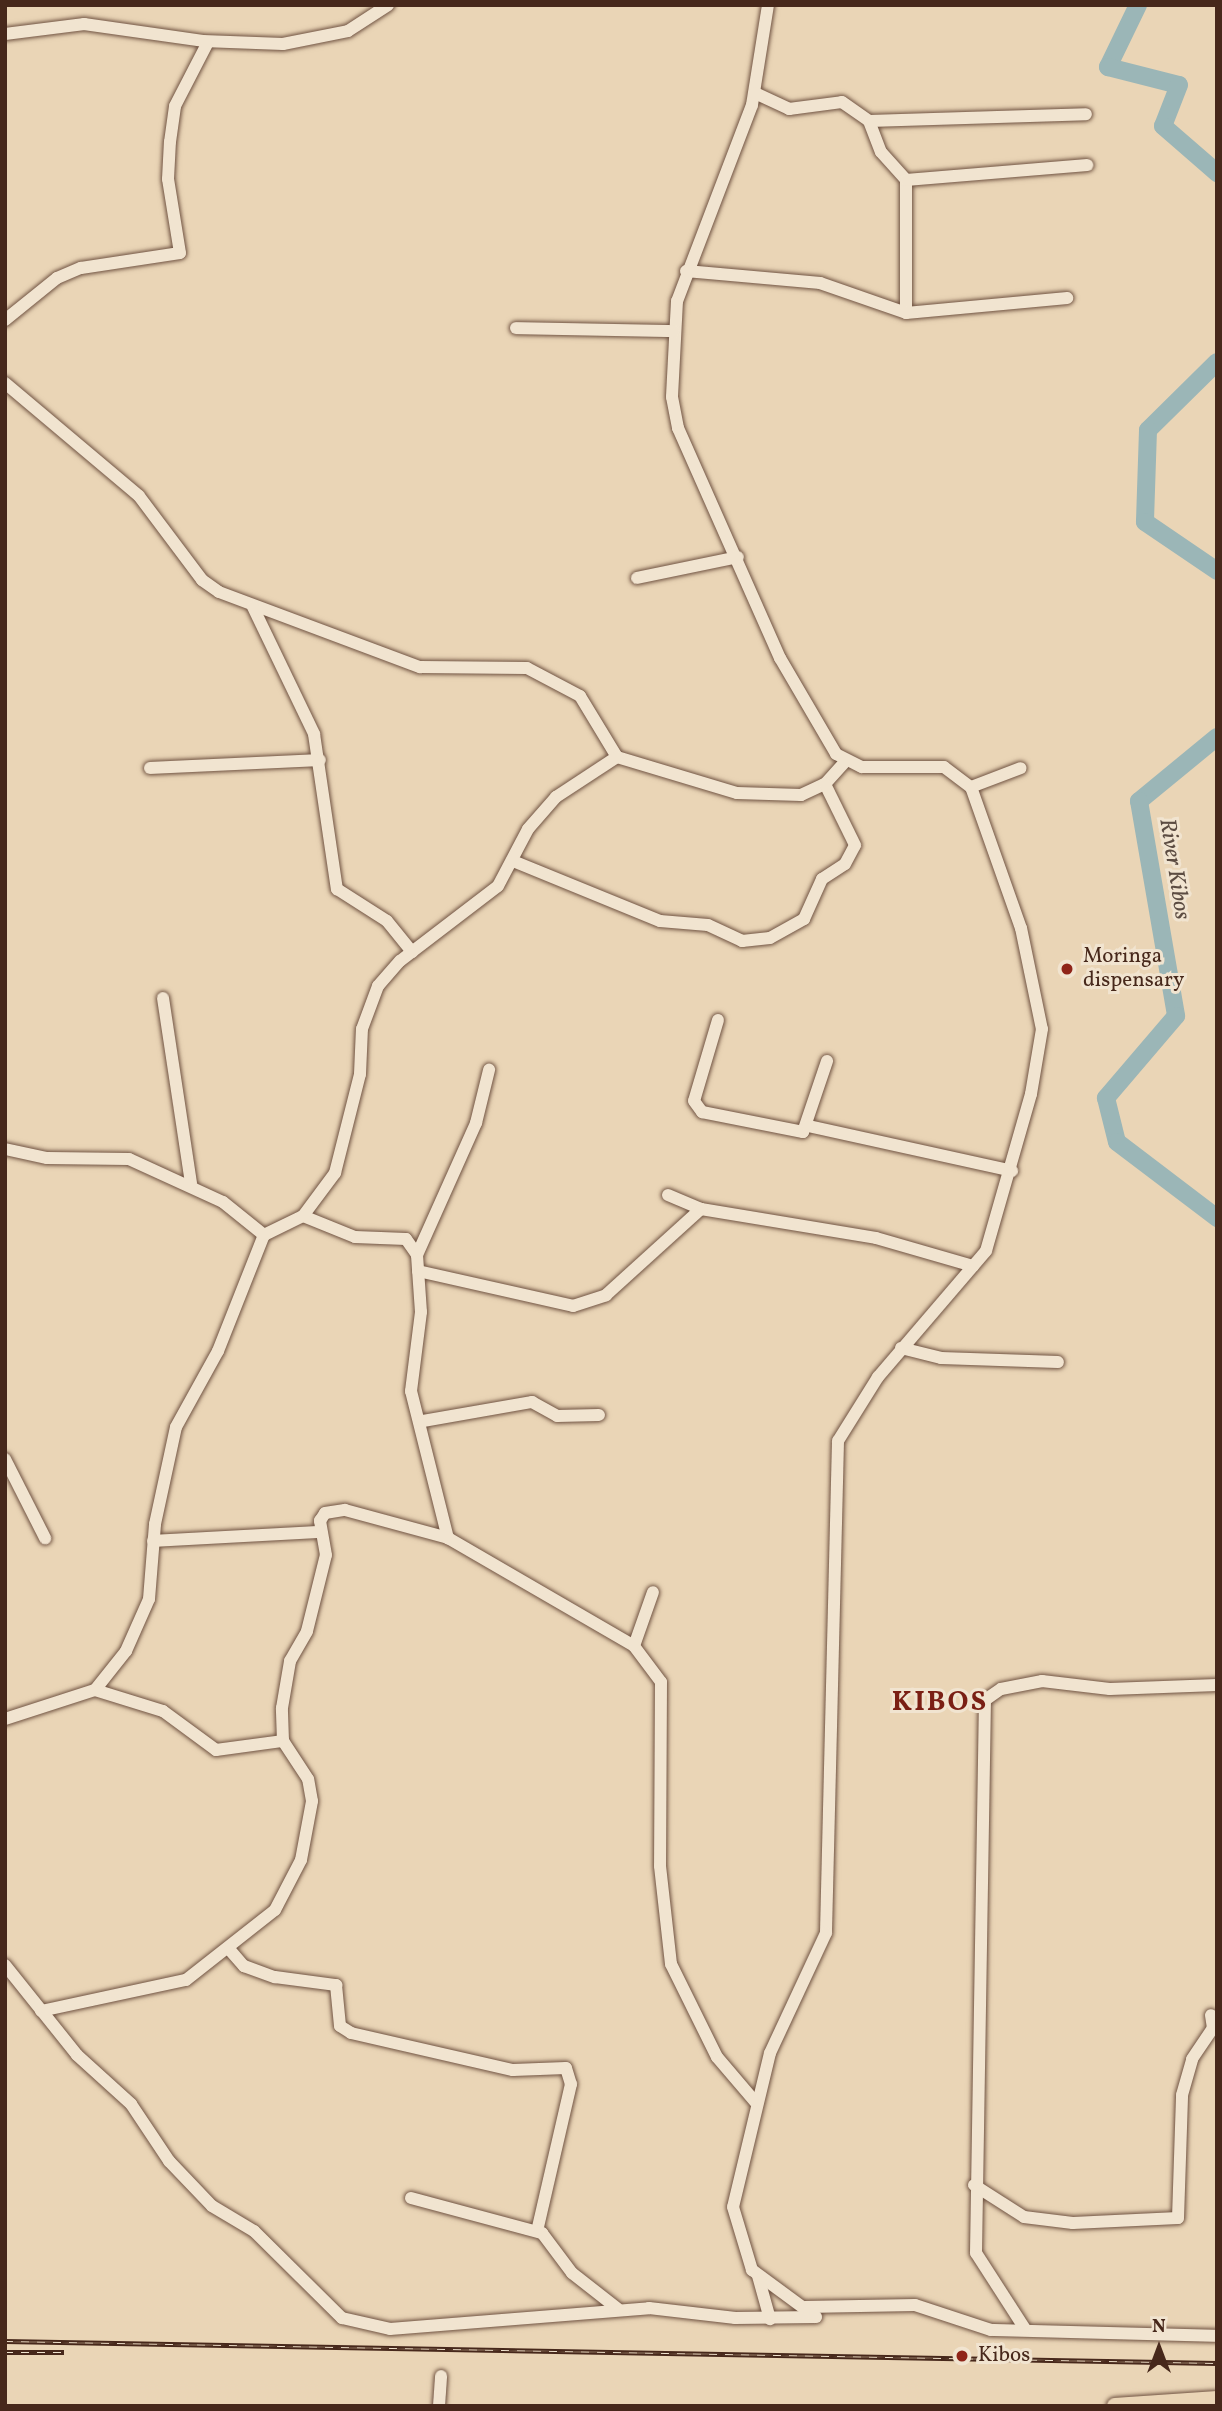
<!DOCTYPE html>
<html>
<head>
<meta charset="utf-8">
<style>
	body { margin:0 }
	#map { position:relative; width:1222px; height:2411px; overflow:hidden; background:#ead5b6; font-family:Vollkorn,serif }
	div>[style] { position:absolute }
	.river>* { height:18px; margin:-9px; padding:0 9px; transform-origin:9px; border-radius:9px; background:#9bb6b7 }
	.roads { filter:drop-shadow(0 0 2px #705342) drop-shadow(0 0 2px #705342) }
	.minor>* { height:12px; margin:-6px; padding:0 6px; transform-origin:6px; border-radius:6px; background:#f1e4d0 }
	.major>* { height:16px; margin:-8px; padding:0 8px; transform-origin:8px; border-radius:8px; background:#ead5b6 }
	.rail>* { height:5px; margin-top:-2.5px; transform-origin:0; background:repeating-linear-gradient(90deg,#f1e4d0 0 8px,#47281b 0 16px); box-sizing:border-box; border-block:2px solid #47281b }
	.dots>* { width:19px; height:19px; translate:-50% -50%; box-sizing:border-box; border:4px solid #f1e4d0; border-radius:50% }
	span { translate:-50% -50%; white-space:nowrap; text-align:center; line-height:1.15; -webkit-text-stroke:6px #f1e4d0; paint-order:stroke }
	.poi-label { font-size:21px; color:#47281b }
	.left { translate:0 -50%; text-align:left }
	.water-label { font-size:23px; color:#5c4c42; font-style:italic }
	.district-label { font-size:28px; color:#7a1f14; font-weight:700; letter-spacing:2px }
	.frame { position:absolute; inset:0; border:7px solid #47281b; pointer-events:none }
	.north { position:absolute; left:1124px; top:2313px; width:70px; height:70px; -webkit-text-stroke:5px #f1e4d0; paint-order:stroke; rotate:0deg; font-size:19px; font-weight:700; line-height:28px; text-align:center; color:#47281b }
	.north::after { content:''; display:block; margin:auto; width:24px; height:32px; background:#47281b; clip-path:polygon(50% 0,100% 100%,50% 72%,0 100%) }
</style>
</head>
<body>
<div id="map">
	<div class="river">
		<div style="left:1138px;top:5px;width:69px;rotate:115.8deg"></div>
		<div style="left:1108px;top:67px;width:73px;rotate:14.2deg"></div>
		<div style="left:1179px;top:85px;width:44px;rotate:111.3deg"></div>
		<div style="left:1163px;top:126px;width:72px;rotate:41deg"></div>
		<div style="left:1217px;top:362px;width:97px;rotate:135.4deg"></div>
		<div style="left:1148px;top:430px;width:92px;rotate:91.9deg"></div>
		<div style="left:1145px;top:522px;width:87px;rotate:34.2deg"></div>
		<div style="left:1217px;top:737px;width:101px;rotate:140.6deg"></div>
		<div style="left:1139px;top:801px;width:218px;rotate:80.2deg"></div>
		<div style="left:1176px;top:1016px;width:108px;rotate:130.5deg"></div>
		<div style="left:1106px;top:1098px;width:45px;rotate:76deg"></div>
		<div style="left:1117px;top:1142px;width:126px;rotate:37.2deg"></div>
	</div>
	<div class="roads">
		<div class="minor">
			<div style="left:768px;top:5px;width:101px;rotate:99.1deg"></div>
			<div style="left:752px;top:105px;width:210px;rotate:110.9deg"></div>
			<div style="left:677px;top:301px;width:96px;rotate:93deg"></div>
			<div style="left:672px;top:397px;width:32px;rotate:79deg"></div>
			<div style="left:678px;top:428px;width:252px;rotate:66.1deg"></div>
			<div style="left:780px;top:658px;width:111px;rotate:59.7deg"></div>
			<div style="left:836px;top:754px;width:29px;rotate:27deg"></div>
			<div style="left:862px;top:767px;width:82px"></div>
			<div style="left:944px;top:767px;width:34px;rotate:37deg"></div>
			<div style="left:971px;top:787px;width:150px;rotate:70.5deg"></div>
			<div style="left:1021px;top:928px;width:103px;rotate:78.3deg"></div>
			<div style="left:1042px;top:1029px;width:66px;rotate:99.6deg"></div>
			<div style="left:1031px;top:1094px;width:163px;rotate:106deg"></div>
			<div style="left:986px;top:1251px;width:166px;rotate:130.6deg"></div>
			<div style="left:878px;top:1377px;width:75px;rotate:122deg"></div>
			<div style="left:838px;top:1441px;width:492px;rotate:91.4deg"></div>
			<div style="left:826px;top:1933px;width:132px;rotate:115deg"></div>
			<div style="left:770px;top:2053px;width:158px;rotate:103.5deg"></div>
			<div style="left:733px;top:2207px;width:66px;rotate:73.2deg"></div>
			<div style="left:752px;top:2270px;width:79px;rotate:36.3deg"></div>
			<div style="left:5px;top:34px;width:80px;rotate:-7.2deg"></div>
			<div style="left:84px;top:24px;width:120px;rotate:8.1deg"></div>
			<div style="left:203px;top:41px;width:80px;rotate:2.1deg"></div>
			<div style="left:283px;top:44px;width:66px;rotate:-11.3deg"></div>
			<div style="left:348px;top:31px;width:48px;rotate:-33deg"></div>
			<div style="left:755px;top:93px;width:38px;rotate:25deg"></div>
			<div style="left:789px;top:109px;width:53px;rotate:-7.5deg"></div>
			<div style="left:842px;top:102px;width:33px;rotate:35deg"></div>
			<div style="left:869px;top:121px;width:217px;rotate:-1.8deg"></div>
			<div style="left:869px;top:121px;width:33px;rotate:69deg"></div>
			<div style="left:881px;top:152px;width:38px;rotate:48deg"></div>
			<div style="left:906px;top:180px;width:133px;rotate:90deg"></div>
			<div style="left:906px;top:180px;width:182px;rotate:-4.7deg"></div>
			<div style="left:686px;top:271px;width:135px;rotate:5.1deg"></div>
			<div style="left:820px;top:283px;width:91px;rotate:19.2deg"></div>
			<div style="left:906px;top:313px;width:162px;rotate:-5.3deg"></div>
			<div style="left:5px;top:320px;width:67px;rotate:-38.9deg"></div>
			<div style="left:57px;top:278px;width:26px;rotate:-23deg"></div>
			<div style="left:81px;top:268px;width:100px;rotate:-8.6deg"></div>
			<div style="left:180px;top:253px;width:75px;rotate:-99.2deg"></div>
			<div style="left:168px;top:179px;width:37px;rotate:-87deg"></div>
			<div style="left:170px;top:142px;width:36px;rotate:-82deg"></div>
			<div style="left:175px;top:106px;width:72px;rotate:-62.7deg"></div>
			<div style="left:516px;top:328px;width:158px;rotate:1.1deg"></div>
			<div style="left:5px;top:383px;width:175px;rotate:40.1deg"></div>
			<div style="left:139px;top:496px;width:105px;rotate:53.1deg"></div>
			<div style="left:202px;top:580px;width:21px;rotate:35deg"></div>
			<div style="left:219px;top:592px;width:215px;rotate:20.5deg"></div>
			<div style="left:420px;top:667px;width:107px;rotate:0.5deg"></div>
			<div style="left:527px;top:668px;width:60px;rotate:27.8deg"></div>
			<div style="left:580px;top:696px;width:71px;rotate:58.8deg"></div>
			<div style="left:617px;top:757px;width:125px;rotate:16.7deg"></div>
			<div style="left:737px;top:793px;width:64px;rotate:1.8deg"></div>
			<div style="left:801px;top:795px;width:26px;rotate:-25deg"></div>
			<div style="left:825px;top:784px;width:30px;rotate:-48deg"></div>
			<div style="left:637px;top:578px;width:103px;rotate:-11.7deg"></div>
			<div style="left:253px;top:607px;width:141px;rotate:64.3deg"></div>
			<div style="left:314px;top:734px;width:157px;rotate:81.6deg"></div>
			<div style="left:337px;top:889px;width:59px;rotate:32.6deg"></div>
			<div style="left:387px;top:921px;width:40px;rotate:51deg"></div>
			<div style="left:150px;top:768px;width:170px;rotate:-2.7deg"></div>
			<div style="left:971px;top:787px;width:53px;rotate:-20.8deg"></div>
			<div style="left:513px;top:861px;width:159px;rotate:22.2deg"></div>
			<div style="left:660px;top:921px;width:48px;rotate:4.8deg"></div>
			<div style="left:708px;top:925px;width:38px;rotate:25deg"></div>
			<div style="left:742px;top:941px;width:28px;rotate:-6deg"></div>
			<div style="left:770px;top:938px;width:39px;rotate:-29deg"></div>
			<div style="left:804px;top:919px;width:44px;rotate:-65.8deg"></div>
			<div style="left:822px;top:879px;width:27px;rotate:-33deg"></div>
			<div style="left:845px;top:864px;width:21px;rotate:-62deg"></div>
			<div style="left:855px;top:845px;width:68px;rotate:-116.2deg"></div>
			<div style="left:163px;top:998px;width:188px;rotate:81.4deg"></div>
			<div style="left:718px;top:1020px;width:84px;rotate:106.5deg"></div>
			<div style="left:694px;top:1101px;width:14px;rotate:54deg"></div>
			<div style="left:702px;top:1112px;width:103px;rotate:11.2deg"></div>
			<div style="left:803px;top:1132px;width:75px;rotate:-71.3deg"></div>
			<div style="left:808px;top:1126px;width:209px;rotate:12.4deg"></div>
			<div style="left:5px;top:1149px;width:43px;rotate:12.1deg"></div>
			<div style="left:47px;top:1158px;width:82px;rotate:0.7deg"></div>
			<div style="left:129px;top:1159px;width:103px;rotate:24.6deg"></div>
			<div style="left:223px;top:1202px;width:53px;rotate:38.8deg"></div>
			<div style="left:668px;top:1195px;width:36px;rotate:23deg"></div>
			<div style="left:701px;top:1209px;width:177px;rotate:9.4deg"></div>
			<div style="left:876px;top:1238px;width:101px;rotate:16.1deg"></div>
			<div style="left:303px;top:1216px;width:56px;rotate:22deg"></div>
			<div style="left:355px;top:1237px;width:51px;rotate:2.2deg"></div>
			<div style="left:406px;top:1239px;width:19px;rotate:55deg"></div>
			<div style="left:417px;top:1255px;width:57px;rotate:86deg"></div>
			<div style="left:421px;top:1312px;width:80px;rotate:97.2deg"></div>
			<div style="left:411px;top:1391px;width:152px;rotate:75.9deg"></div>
			<div style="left:448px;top:1538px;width:215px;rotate:30.1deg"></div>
			<div style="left:634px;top:1646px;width:45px;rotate:53.1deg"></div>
			<div style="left:661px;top:1682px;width:184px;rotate:90.3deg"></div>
			<div style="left:660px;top:1866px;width:99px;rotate:83.6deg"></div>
			<div style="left:671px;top:1964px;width:104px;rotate:63.7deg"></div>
			<div style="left:717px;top:2057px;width:62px;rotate:49.6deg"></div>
			<div style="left:417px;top:1255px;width:145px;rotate:-65.9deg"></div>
			<div style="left:476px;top:1123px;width:55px;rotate:-76.2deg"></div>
			<div style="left:418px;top:1271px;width:159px;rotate:12.7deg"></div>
			<div style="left:573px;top:1306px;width:35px;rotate:-18deg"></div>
			<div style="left:606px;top:1295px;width:128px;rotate:-42.2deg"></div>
			<div style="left:901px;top:1348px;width:41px;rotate:14deg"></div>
			<div style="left:941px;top:1358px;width:117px;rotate:2deg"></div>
			<div style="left:423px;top:1421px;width:111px;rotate:-9.9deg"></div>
			<div style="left:532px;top:1402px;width:29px;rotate:29deg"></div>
			<div style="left:557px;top:1416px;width:42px;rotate:-1.4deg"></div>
			<div style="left:5px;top:1459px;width:89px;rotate:63.1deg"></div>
			<div style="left:153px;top:1541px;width:168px;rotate:-3.1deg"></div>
			<div style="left:634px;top:1646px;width:57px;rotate:-70.6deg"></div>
			<div style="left:95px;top:1690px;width:71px;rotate:17.2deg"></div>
			<div style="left:163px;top:1711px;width:66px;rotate:36.3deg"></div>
			<div style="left:216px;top:1750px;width:68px;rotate:-7.7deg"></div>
			<div style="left:5px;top:1719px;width:95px;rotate:-17.9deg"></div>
			<div style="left:95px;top:1690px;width:50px;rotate:-51.5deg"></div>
			<div style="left:126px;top:1651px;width:57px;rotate:-66.1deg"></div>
			<div style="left:149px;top:1599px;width:75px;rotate:-85.4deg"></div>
			<div style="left:155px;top:1524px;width:99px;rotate:-77.8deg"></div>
			<div style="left:176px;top:1427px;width:87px;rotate:-61.1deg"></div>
			<div style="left:218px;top:1351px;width:125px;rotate:-68.4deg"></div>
			<div style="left:264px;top:1235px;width:43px;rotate:-26deg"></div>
			<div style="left:303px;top:1216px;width:54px;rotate:-53.3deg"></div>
			<div style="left:335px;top:1173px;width:102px;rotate:-75.8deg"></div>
			<div style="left:360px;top:1074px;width:45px;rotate:-87.5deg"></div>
			<div style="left:362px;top:1029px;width:46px;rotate:-69.6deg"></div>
			<div style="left:378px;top:986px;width:33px;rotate:-49deg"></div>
			<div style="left:400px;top:961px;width:123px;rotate:-37.4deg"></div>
			<div style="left:498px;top:886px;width:64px;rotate:-62.2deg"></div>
			<div style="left:528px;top:829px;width:43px;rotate:-48.8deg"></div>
			<div style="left:556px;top:797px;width:73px;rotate:-33.3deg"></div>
			<div style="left:229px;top:1949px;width:23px;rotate:49deg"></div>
			<div style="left:244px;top:1966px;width:33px;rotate:20deg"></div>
			<div style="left:275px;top:1977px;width:62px;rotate:7.5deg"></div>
			<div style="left:336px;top:1985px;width:41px;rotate:84.4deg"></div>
			<div style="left:340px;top:2026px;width:13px;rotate:32deg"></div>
			<div style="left:351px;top:2033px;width:166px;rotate:12.9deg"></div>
			<div style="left:513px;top:2070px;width:53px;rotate:-2.2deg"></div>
			<div style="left:566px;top:2068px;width:17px;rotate:73deg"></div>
			<div style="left:571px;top:2084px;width:151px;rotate:103deg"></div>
			<div style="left:5px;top:1965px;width:115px;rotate:51.3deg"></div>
			<div style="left:77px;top:2055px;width:73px;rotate:42.2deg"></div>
			<div style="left:131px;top:2104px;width:69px;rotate:56.3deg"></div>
			<div style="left:169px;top:2161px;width:62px;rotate:46.3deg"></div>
			<div style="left:212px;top:2206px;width:49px;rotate:30.8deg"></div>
			<div style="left:254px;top:2231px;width:124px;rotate:44.7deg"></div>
			<div style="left:342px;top:2318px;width:49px;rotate:12.9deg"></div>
			<div style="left:390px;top:2329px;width:260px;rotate:-4.6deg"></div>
			<div style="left:649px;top:2308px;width:87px;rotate:6.6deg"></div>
			<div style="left:735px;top:2318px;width:81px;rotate:-0.7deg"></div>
			<div style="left:41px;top:2011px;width:148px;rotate:-12.1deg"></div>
			<div style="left:186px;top:1980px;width:113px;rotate:-38.2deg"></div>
			<div style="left:275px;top:1910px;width:56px;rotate:-62.5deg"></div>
			<div style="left:301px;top:1860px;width:60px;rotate:-79.4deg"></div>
			<div style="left:312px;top:1801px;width:22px;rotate:-100deg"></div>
			<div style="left:308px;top:1779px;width:45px;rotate:-123.3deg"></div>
			<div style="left:283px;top:1741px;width:33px;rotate:-92deg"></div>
			<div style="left:282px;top:1708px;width:48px;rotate:-80.3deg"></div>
			<div style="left:290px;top:1661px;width:34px;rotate:-60deg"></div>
			<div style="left:307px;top:1631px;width:78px;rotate:-76deg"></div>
			<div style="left:326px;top:1555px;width:35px;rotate:-100deg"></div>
			<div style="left:320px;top:1521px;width:9px;rotate:-58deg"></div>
			<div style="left:325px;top:1513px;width:20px;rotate:-9deg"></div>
			<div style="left:345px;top:1510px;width:107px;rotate:15.2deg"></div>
			<div style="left:974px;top:2185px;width:59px;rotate:32.6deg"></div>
			<div style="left:1024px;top:2217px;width:49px;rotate:7deg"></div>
			<div style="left:1073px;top:2223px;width:105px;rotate:-2.7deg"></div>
			<div style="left:1178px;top:2218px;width:123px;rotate:-88.1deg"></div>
			<div style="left:1182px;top:2095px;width:37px;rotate:-74deg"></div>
			<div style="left:1192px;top:2059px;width:37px;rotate:-56deg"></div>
			<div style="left:1213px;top:2028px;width:13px;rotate:-99deg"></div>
			<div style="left:411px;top:2198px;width:136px;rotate:15deg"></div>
			<div style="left:542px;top:2233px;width:50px;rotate:53.1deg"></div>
			<div style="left:572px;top:2273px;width:58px;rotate:38deg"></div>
			<div style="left:758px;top:2276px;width:45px;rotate:74.4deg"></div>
			<div style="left:805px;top:2307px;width:110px;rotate:-1deg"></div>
			<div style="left:915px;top:2305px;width:80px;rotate:18.2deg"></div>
			<div style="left:991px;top:2330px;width:226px;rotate:1.5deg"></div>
			<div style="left:1025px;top:2329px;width:90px;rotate:-122.8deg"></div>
			<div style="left:976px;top:2253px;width:553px;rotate:-89.07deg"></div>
			<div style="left:985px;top:1700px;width:19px;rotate:-35deg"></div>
			<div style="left:1001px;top:1689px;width:42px;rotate:-11deg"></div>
			<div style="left:1042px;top:1681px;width:68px;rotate:6.7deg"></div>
			<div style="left:1110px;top:1689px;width:107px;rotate:-2.1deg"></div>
			<div style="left:439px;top:2406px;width:30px;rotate:-86deg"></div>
		</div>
		<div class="major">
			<div style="left:1115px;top:2406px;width:102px;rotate:-3.9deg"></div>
		</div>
	</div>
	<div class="rail">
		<div style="left:5px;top:2341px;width:1212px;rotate:1.04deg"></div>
		<div style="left:5px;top:2352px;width:59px"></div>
	</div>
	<div class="dots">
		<div style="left:1067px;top:969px;background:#8f2418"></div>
		<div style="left:962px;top:2356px;background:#8f2418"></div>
	</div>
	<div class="poi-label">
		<span class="left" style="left:1083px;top:969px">Moringa<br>dispensary</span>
		<span class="left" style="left:978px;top:2356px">Kibos</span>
	</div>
	<div class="water-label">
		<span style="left:1174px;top:869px;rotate:81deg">River Kibos</span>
	</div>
	<div class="district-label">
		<span style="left:940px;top:1703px">KIBOS</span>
	</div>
	<div class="frame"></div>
	<div class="north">N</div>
</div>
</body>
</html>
